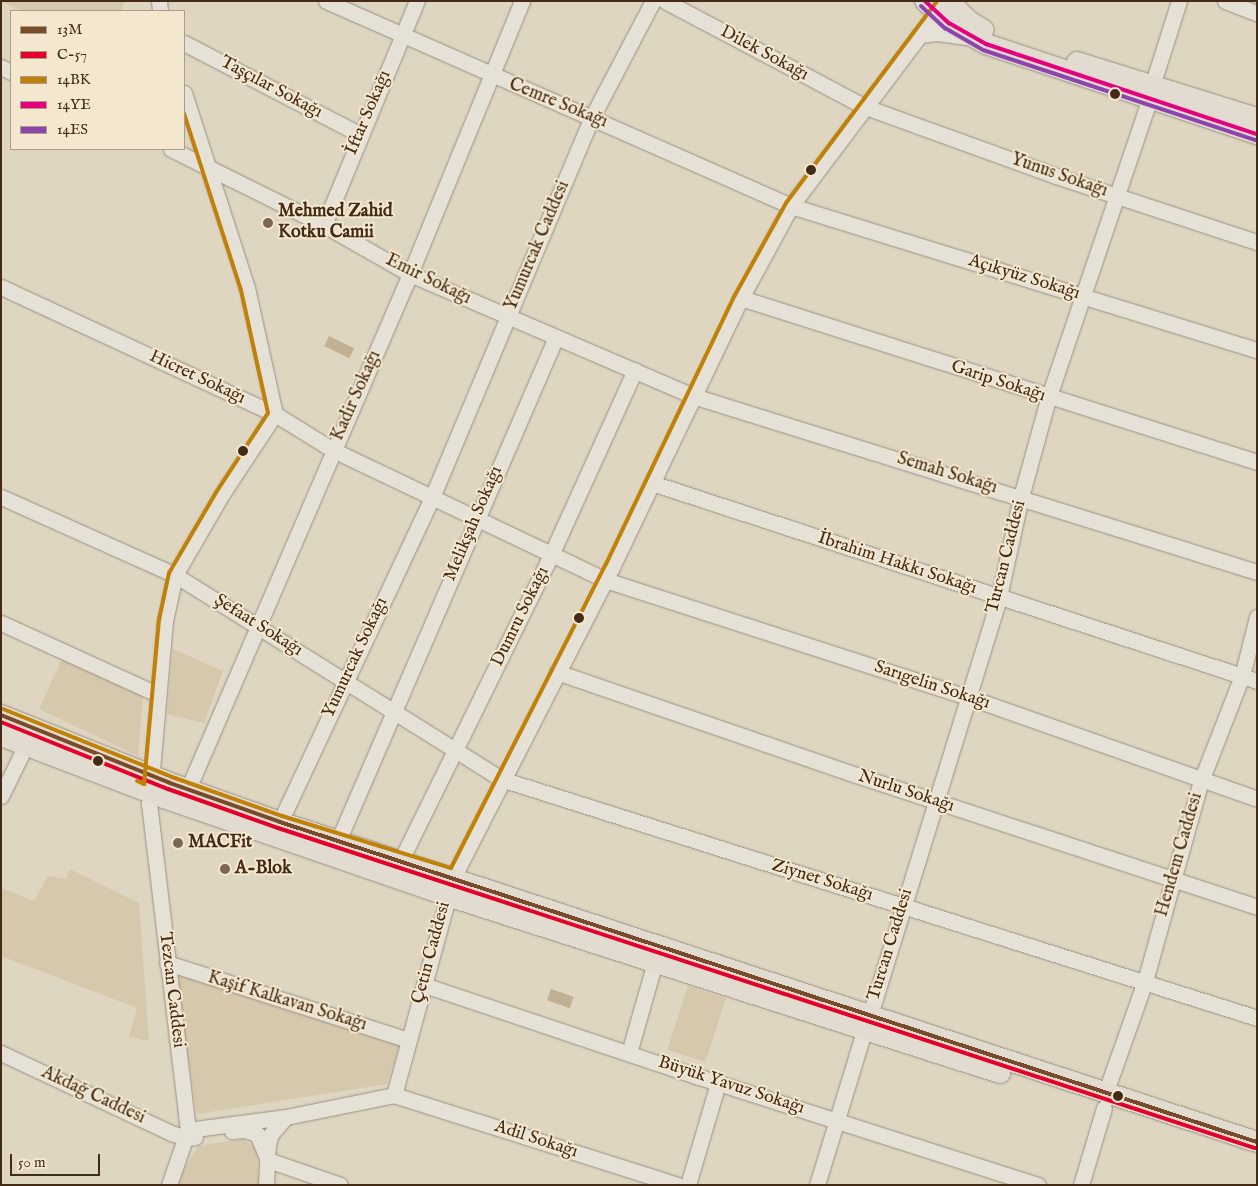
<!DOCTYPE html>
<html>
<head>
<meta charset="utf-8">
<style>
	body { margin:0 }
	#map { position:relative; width:1258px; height:1186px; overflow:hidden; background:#dfd6c2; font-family:"IM FELL English",serif }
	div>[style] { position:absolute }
	.green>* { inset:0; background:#d6c8ac; transform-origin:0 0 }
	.water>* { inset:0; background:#c0b094; transform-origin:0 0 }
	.roads { filter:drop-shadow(0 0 1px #999082) drop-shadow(0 0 1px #999082) }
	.minor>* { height:15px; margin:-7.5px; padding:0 7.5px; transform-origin:7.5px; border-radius:7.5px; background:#e6e1d7 }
	.major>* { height:20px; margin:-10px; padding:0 10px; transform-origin:10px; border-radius:10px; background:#e2dcd0 }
	.bus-1>* { height:4px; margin:-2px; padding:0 2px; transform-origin:2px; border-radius:2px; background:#7a4b2a }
	.bus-2>* { height:4px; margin:-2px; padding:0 2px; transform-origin:2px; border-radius:2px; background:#e4002b }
	.bus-3>* { height:4px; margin:-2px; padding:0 2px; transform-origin:2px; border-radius:2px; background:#c18107 }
	.bus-4>* { height:4px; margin:-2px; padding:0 2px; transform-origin:2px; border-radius:2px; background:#e5007d }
	.bus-5>* { height:4px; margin:-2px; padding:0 2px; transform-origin:2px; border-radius:2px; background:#8e44ad }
	.dots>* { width:14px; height:14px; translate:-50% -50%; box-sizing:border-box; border:2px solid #f3e8cf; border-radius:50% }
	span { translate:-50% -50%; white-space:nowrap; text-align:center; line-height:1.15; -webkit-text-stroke:4px #f3e8cf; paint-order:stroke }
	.street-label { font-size:18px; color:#442b18 }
	.poi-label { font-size:18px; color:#442b18; font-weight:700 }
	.left { translate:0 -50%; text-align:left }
	.frame { position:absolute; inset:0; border:2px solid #442b18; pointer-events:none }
	.legend { position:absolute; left:10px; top:10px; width:175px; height:140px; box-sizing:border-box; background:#f3e8cf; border:1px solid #ad9c86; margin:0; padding:6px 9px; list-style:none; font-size:15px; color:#442b18 }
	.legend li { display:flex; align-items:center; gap:10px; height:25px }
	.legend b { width:25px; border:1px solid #ad9c86 }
	.scale { position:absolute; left:10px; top:1154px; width:90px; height:22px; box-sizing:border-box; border:2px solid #442b18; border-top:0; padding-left:6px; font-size:15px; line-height:18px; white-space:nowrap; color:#442b18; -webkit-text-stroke:4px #f3e8cf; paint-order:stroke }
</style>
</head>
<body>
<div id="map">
	<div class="green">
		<div style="clip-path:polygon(2px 1px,125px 1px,121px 11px,22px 11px)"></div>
		<div style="clip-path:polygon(173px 649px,223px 671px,204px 723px,167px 714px)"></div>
		<div style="clip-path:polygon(62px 659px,143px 695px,138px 756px,39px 709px)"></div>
		<div style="clip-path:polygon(70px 869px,139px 903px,149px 1041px,129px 1037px,137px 1008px,1px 956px,1px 888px,34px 901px,48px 876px,66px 879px)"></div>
		<div style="clip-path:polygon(174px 968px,401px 1041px,387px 1084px,197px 1114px)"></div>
		<div style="left:688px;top:986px;width:40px;height:67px;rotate:18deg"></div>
		<div style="clip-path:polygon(242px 1139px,257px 1148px,259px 1185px,174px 1185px,198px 1146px)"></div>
	</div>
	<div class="water">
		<div style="left:329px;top:336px;width:28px;height:11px;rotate:26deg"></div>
		<div style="left:551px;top:989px;width:24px;height:12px;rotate:19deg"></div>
	</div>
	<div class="roads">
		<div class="minor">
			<div style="left:159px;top:1px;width:10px;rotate:84deg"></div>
			<div style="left:326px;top:1px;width:508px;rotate:23.79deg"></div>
			<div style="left:791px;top:206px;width:488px;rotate:17.2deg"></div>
			<div style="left:665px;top:1px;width:224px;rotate:27.9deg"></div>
			<div style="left:863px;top:106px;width:205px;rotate:19.9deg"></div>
			<div style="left:1056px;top:176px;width:212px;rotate:18.2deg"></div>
			<div style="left:1225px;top:1px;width:34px;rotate:21deg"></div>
			<div style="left:919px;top:35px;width:18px;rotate:-6deg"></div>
			<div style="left:937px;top:33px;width:30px;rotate:8deg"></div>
			<div style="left:184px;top:43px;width:197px;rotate:27.5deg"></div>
			<div style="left:1px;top:67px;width:11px;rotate:27deg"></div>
			<div style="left:1152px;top:86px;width:89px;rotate:-72.4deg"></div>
			<div style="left:171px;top:149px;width:171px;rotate:26.4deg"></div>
			<div style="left:324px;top:225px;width:99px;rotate:29.7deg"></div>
			<div style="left:410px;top:274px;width:308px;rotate:23.3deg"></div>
			<div style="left:693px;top:396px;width:591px;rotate:17.33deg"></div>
			<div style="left:324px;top:225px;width:243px;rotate:-67.5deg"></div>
			<div style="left:1px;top:287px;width:302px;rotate:24.9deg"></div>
			<div style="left:275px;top:414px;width:68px;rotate:31.8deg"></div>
			<div style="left:333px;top:450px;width:301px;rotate:25.5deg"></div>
			<div style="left:605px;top:580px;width:381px;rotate:17.9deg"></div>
			<div style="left:968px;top:697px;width:306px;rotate:19.4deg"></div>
			<div style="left:741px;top:298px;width:541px;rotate:17.63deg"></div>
			<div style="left:652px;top:483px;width:637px;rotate:18.12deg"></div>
			<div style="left:1px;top:497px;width:191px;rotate:24.1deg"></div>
			<div style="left:175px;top:575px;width:385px;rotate:32deg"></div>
			<div style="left:501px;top:779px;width:793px;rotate:17.54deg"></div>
			<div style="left:1px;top:623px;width:171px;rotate:24.5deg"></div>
			<div style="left:557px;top:672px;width:316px;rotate:19deg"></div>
			<div style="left:856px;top:775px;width:422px;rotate:18.2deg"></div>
			<div style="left:188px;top:789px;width:561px;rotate:-66.68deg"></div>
			<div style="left:410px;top:274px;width:295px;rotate:-67.7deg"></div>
			<div style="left:1px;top:796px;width:55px;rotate:-63.9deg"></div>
			<div style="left:280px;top:822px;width:361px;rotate:-64.9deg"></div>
			<div style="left:433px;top:495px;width:410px;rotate:-67.2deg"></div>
			<div style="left:592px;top:117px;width:131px;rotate:-62.3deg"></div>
			<div style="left:338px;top:841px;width:549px;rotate:-66.61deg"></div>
			<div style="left:401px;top:860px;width:340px;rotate:-63.8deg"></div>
			<div style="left:551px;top:555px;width:203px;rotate:-65.6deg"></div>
			<div style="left:167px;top:963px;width:253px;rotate:17.7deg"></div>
			<div style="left:424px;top:985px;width:290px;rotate:18.5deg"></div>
			<div style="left:699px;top:1077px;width:356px;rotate:17.7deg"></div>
			<div style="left:870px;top:1015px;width:437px;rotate:-72.8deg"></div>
			<div style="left:999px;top:597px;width:102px;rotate:-77.6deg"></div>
			<div style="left:1021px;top:497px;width:102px;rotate:-74.6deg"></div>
			<div style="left:1048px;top:399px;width:316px;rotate:-71.3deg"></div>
			<div style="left:1px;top:1053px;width:188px;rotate:25.2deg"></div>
			<div style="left:171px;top:1133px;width:16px;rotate:18deg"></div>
			<div style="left:186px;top:1138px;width:9px;rotate:-6deg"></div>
			<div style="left:629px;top:1053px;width:95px;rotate:-74.1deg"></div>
			<div style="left:1105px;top:1094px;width:120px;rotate:-70.5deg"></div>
			<div style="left:1145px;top:981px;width:208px;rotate:-74.4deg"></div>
			<div style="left:1201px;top:781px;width:113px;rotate:-68.7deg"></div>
			<div style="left:1242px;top:676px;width:61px;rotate:-75.7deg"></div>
			<div style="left:394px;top:1095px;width:227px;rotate:-74.7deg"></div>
			<div style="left:454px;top:876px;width:347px;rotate:-62.9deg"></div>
			<div style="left:612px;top:567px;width:298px;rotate:-64.4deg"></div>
			<div style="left:741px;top:298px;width:105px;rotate:-61.5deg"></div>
			<div style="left:791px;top:206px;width:253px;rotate:-53deg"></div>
			<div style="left:188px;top:1130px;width:99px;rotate:-7.6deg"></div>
			<div style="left:286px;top:1117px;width:110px;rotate:-11.5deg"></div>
			<div style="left:394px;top:1095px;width:298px;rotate:17.6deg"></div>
			<div style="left:232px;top:1131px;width:13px;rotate:-4deg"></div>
			<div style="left:245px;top:1130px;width:13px;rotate:18deg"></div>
			<div style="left:257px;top:1134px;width:28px;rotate:67deg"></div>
			<div style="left:268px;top:1160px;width:76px;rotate:19.1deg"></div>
			<div style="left:169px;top:1185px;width:58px;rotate:-70.9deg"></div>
			<div style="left:188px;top:1130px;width:328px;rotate:-96.8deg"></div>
			<div style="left:149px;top:804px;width:184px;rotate:-85deg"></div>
			<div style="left:165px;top:621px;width:47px;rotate:-77.7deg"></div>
			<div style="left:175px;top:575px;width:94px;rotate:-59.9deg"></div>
			<div style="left:222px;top:494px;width:96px;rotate:-56.5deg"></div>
			<div style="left:275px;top:414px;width:129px;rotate:-102.5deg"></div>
			<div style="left:247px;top:288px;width:205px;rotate:-107.9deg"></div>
			<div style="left:266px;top:1185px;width:41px;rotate:-87.2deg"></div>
			<div style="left:268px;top:1144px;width:10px;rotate:-73deg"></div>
			<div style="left:271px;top:1134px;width:23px;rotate:-49deg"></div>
			<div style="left:688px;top:1185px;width:106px;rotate:-73.6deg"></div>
			<div style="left:817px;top:1185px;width:164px;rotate:-73deg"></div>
			<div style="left:1081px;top:1185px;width:80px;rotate:-73.4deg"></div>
		</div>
		<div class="major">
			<div style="left:925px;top:1px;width:33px;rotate:43deg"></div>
			<div style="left:949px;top:23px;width:43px;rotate:29.6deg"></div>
			<div style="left:986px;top:44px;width:286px;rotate:18.4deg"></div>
			<div style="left:949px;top:1px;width:28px;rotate:45deg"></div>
			<div style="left:969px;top:21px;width:17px;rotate:31deg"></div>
			<div style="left:1077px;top:62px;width:189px;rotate:17.3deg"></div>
			<div style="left:1px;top:715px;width:182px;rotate:21.9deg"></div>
			<div style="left:170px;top:783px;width:117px;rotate:19.5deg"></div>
			<div style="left:280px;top:822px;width:1028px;rotate:18.14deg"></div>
			<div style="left:1px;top:736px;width:174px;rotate:20.8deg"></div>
			<div style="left:164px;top:798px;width:300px;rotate:19deg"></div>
			<div style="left:448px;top:896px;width:580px;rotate:17.78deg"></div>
		</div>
	</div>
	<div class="bus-1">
		<div style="left:1px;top:715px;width:182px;rotate:21.9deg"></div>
		<div style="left:170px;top:783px;width:117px;rotate:19.5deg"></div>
		<div style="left:280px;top:822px;width:1028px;rotate:18.14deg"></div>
	</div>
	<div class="bus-2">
		<div style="left:1px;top:722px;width:180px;rotate:21.9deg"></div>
		<div style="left:168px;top:789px;width:117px;rotate:19.5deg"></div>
		<div style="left:278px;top:828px;width:1028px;rotate:18.14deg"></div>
	</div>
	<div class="bus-3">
		<div style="left:3px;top:709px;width:182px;rotate:21.9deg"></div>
		<div style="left:172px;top:777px;width:117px;rotate:19.5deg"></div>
		<div style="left:282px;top:816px;width:177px;rotate:17.1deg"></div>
		<div style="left:451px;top:868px;width:341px;rotate:-63deg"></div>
		<div style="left:606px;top:564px;width:298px;rotate:-64.4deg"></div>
		<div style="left:735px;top:295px;width:105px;rotate:-61deg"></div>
		<div style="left:786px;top:203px;width:252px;rotate:-53.2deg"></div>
		<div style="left:137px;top:781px;width:8px;rotate:23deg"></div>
		<div style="left:144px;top:784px;width:165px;rotate:-84.8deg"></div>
		<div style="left:159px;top:620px;width:48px;rotate:-78deg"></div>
		<div style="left:169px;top:573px;width:95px;rotate:-59.7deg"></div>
		<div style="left:217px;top:491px;width:93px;rotate:-56.8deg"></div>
		<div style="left:268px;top:413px;width:126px;rotate:-102.4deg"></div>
		<div style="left:241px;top:290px;width:186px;rotate:-107.9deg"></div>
	</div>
	<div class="bus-4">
		<div style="left:925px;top:1px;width:33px;rotate:43deg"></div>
		<div style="left:949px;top:23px;width:43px;rotate:29.6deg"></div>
		<div style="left:986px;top:44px;width:286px;rotate:18.4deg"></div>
	</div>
	<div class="bus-5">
		<div style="left:921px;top:6px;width:33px;rotate:43deg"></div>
		<div style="left:945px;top:28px;width:44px;rotate:30.1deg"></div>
		<div style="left:983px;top:50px;width:287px;rotate:18.3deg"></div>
	</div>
	<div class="dots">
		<div style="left:1115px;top:94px;background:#442b18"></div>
		<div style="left:811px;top:170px;background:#442b18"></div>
		<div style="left:268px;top:223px;background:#7a6754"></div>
		<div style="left:243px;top:451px;background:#442b18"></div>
		<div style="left:579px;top:618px;background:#442b18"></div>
		<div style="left:98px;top:761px;background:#442b18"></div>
		<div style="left:178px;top:843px;background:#7a6754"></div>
		<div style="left:225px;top:869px;background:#7a6754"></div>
		<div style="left:1118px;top:1096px;background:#442b18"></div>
	</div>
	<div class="street-label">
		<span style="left:764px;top:54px;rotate:28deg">Dilek Sokağı</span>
		<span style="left:271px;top:88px;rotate:28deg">Taşçılar Sokağı</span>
		<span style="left:558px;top:104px;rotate:22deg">Cemre Sokağı</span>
		<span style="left:369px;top:113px;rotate:-67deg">İftar Sokağı</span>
		<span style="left:1059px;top:176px;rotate:19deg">Yunus Sokağı</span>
		<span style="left:538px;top:246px;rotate:-67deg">Yumurcak Caddesi</span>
		<span style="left:1024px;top:278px;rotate:17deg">Açıkyüz Sokağı</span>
		<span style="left:428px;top:280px;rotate:26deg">Emir Sokağı</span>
		<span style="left:197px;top:378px;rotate:25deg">Hicret Sokağı</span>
		<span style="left:998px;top:382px;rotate:18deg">Garip Sokağı</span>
		<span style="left:357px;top:396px;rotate:-66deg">Kadir Sokağı</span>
		<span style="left:947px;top:474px;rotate:17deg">Semah Sokağı</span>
		<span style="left:474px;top:524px;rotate:-67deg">Melikşah Sokağı</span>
		<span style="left:1007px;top:557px;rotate:-76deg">Turcan Caddesi</span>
		<span style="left:897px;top:564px;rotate:18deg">İbrahim Hakkı Sokağı</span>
		<span style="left:521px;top:617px;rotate:-64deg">Dumru Sokağı</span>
		<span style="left:258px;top:626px;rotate:32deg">Şefaat Sokağı</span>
		<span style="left:356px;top:658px;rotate:-65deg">Yumurcak Sokağı</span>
		<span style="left:932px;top:686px;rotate:18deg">Sarıgelin Sokağı</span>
		<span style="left:906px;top:792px;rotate:18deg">Nurlu Sokağı</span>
		<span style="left:1180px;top:855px;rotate:-74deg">Hendem Caddesi</span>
		<span style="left:822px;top:881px;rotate:17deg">Ziynet Sokağı</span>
		<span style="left:891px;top:945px;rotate:-73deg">Turcan Caddesi</span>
		<span style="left:432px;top:953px;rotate:-75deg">Çetin Caddesi</span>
		<span style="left:171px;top:990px;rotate:83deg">Tezcan Caddesi</span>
		<span style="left:287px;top:1002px;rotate:17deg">Kaşif Kalkavan Sokağı</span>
		<span style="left:731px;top:1086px;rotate:18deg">Büyük Yavuz Sokağı</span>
		<span style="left:93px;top:1096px;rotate:25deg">Akdağ Caddesi</span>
		<span style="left:536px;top:1140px;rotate:18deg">Adil Sokağı</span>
	</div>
	<div class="poi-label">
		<span class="left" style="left:278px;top:223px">Mehmed Zahid<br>Kotku Camii</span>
		<span class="left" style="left:188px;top:843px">MACFit</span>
		<span class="left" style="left:235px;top:869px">A-Blok</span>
	</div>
	<div class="frame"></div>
	<ul class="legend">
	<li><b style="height:6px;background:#7a4b2a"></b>13M</li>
	<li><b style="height:6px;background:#e4002b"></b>C-57</li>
	<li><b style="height:6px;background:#c18107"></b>14BK</li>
	<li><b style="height:6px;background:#e5007d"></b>14YE</li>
	<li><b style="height:6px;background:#8e44ad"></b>14ES</li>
	</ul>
	<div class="scale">50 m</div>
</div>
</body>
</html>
